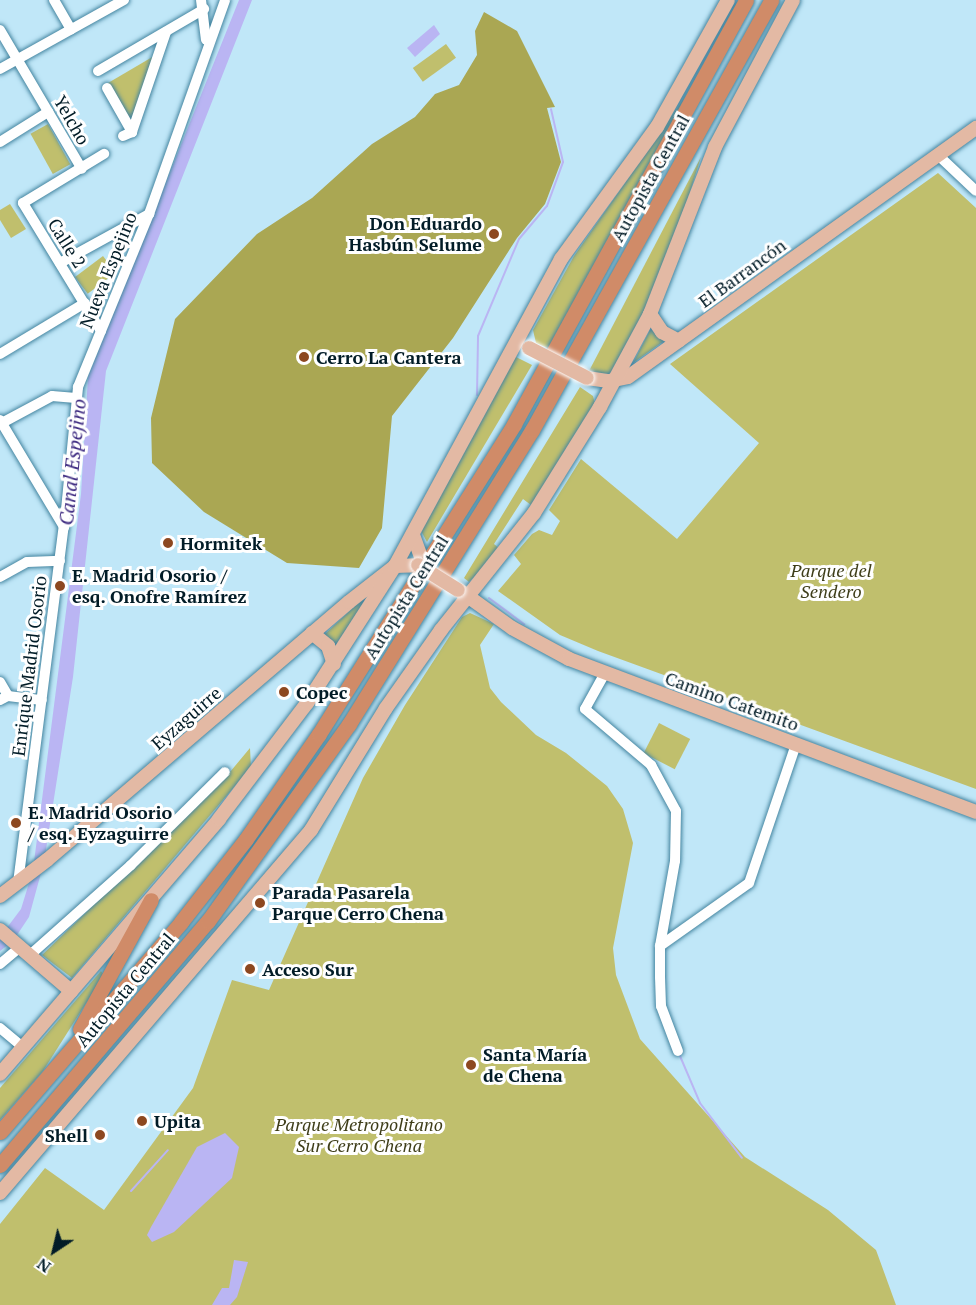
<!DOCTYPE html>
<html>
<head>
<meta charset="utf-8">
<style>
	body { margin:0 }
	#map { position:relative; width:976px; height:1305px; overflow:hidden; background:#c0e7f8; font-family:"PT Serif",serif }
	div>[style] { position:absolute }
	.green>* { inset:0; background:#c0bf6d; transform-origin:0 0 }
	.forest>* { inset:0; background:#aaa753 }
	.water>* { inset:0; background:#bab5f3 }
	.stream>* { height:2px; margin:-1px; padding:0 1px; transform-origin:1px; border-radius:1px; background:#bab5f3 }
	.roads { filter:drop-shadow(0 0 2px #4485a0) drop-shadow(0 0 2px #4485a0) }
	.minor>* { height:10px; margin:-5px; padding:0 5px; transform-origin:5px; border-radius:5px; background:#fff }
	.major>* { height:14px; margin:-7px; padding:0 7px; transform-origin:7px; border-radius:7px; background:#e3b9a4 }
	.highway>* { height:15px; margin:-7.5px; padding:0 7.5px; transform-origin:7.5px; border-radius:7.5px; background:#d08b68 }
	.bridges { filter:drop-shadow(0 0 2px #fff) drop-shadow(0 0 2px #fff) }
	.major-bridge>* { height:14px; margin:-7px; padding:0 7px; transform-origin:7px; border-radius:7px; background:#e3b9a4 }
	.dots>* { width:16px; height:16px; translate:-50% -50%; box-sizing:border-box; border:3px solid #fff; border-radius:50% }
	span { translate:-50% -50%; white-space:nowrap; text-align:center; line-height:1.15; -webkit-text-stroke:6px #fff; paint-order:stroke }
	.street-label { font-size:18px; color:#021c27 }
	.poi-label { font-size:18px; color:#021c27; font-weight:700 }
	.right { translate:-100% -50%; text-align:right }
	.left { translate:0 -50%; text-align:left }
	.park-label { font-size:18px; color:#3e3d19; font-style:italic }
	.water-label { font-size:20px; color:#3d2a80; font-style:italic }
	.north { position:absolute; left:24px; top:1221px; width:60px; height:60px; -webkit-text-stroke:4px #fff; paint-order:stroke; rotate:215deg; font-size:16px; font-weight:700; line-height:24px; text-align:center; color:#021c27 }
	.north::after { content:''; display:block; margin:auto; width:21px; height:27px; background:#021c27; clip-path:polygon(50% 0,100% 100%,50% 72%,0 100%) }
</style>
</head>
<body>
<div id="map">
	<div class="green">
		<div style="left:446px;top:44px;width:17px;height:41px;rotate:54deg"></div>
		<div style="clip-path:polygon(154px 56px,134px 120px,129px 119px,108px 83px)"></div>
		<div style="clip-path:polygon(685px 97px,552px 350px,536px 343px,533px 330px,574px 256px)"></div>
		<div style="left:48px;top:124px;width:46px;height:20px;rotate:61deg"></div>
		<div style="clip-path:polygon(701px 157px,667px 265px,618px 364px,609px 375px,589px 371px)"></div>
		<div style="clip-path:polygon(938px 173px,976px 208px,976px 789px,598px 651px,560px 635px,498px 591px,521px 564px,514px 555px,532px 534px,539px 530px,552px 535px,560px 521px,549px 510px,581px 459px,677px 539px,759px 443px,670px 364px)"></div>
		<div style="clip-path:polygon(10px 204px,26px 229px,11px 238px,0 220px,0 210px)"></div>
		<div style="left:103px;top:256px;width:21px;height:35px;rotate:53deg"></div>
		<div style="clip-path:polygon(653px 329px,664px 341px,633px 363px,650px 330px)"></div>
		<div style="clip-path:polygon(512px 355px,532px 365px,427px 542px,420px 529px)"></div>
		<div style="clip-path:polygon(580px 387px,593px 396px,596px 408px,535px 508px,523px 499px,494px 544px,501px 550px,469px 582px,464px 578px)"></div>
		<div style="clip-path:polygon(371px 591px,334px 648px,324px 635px)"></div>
		<div style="clip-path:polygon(470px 613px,494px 624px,480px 645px,490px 688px,501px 702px,536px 735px,566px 753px,607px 786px,623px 809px,633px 843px,613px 948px,616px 975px,640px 1039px,745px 1157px,828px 1210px,876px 1250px,896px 1305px,0 1305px,0 1224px,45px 1168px,104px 1210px,193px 1088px,232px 980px,269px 990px,363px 778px,405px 705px,462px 617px)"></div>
		<div style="left:659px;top:723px;width:35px;height:34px;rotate:27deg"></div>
		<div style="clip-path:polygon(250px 748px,251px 767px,72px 978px,42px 955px,225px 778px)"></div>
		<div style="clip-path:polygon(101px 971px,104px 975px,43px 1071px,0 1120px,0 1088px)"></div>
	</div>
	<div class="forest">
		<div style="clip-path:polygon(484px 12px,517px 31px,555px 107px,547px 108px,561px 162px,545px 204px,517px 238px,453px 338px,392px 416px,382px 528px,359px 568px,287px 563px,204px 512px,152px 463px,151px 418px,175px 319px,257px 234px,312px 198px,372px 144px,415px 117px,435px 94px,459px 85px,477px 55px,475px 31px)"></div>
	</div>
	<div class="water">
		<div style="clip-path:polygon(239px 0,252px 0,106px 371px,73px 677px,44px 862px,29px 917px,13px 941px,0 951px,0 937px,21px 909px,33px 870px,81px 494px,88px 377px)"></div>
		<div style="clip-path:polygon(434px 25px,440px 34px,415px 57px,407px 48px)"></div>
		<div style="clip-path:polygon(225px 1133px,239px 1147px,232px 1178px,174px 1232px,152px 1242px,147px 1235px,151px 1227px,197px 1147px)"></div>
		<div style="clip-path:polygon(234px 1260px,248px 1262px,237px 1297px,230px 1305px,212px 1305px,222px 1288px,229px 1288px)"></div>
	</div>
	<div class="stream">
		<div style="left:477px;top:395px;width:59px;rotate:-89deg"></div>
		<div style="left:478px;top:336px;width:105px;rotate:-67.1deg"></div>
		<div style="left:519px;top:239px;width:43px;rotate:-49.7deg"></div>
		<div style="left:547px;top:206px;width:47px;rotate:-70deg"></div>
		<div style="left:563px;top:162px;width:54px;rotate:-102.8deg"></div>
		<div style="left:489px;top:598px;width:44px;rotate:36.6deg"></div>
		<div style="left:680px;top:1056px;width:51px;rotate:66.9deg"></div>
		<div style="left:700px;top:1103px;width:69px;rotate:52.6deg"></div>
		<div style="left:131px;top:1191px;width:55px;rotate:-47.9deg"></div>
	</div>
	<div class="roads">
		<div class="minor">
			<div style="left:54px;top:0;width:34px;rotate:60deg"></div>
			<div style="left:201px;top:0;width:40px;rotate:82.9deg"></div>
			<div style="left:0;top:30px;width:161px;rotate:59.5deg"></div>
			<div style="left:0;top:69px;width:142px;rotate:-29.1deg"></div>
			<div style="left:98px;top:71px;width:123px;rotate:-30.3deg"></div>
			<div style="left:107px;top:88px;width:51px;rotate:60.4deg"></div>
			<div style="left:123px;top:136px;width:10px;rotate:-24deg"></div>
			<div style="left:132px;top:132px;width:106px;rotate:-71.2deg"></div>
			<div style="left:0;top:142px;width:57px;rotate:-32deg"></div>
			<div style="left:938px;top:155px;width:52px;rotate:43.5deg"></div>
			<div style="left:60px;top:263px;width:102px;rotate:-28.8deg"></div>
			<div style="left:101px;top:331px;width:150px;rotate:-121.4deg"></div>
			<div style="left:23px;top:203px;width:95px;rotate:-31.2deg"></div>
			<div style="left:0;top:354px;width:99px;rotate:-31deg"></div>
			<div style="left:0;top:420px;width:125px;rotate:59.1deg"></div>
			<div style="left:0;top:424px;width:59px;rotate:-28.3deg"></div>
			<div style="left:52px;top:396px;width:24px;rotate:5deg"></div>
			<div style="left:0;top:577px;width:31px;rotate:-29deg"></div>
			<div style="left:27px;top:562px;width:33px;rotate:-2deg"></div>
			<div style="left:605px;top:673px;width:41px;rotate:119.1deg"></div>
			<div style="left:585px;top:709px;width:87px;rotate:40.3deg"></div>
			<div style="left:651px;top:765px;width:52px;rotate:61.5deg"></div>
			<div style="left:676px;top:811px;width:50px;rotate:91.1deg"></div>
			<div style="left:675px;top:861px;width:86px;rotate:100deg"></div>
			<div style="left:660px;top:946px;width:31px;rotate:90deg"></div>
			<div style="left:660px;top:977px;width:29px;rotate:88deg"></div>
			<div style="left:661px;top:1006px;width:48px;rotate:69.3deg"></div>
			<div style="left:0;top:682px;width:16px;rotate:60deg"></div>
			<div style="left:0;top:700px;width:9px;rotate:-27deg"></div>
			<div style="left:8px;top:696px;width:34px;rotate:7deg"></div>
			<div style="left:18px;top:883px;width:376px;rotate:-82.7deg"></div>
			<div style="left:66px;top:510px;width:124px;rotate:-84.4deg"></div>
			<div style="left:78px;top:387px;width:187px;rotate:-67.7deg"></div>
			<div style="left:149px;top:214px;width:227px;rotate:-70.4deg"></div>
			<div style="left:660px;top:946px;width:109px;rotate:-35.3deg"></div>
			<div style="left:749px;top:883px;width:147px;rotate:-71.3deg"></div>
			<div style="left:30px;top:955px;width:135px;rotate:-41.7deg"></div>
			<div style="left:131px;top:865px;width:132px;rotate:-44.7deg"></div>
			<div style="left:0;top:964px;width:26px;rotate:-40deg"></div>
			<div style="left:0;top:1028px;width:30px;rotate:40deg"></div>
		</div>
		<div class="major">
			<div style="left:650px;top:314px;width:22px;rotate:56deg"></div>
			<div style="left:662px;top:332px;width:19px;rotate:28deg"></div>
			<div style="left:587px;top:378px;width:22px;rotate:8deg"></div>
			<div style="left:609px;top:381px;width:19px;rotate:-12deg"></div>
			<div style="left:628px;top:377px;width:428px;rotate:-35.6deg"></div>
			<div style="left:413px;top:535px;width:27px;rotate:70deg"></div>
			<div style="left:459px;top:590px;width:65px;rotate:35.6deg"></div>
			<div style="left:512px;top:628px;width:65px;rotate:28.5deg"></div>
			<div style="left:569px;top:659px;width:435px;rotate:20.6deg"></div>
			<div style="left:312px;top:633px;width:21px;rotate:39deg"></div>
			<div style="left:328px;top:646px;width:19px;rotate:72deg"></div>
			<div style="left:0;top:896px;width:59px;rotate:-37.5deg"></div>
			<div style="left:47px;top:860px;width:397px;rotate:-40.5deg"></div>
			<div style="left:349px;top:602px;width:58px;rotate:-38deg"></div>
			<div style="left:395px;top:566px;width:23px;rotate:-2deg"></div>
			<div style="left:0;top:930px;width:94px;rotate:40.7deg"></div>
			<div style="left:0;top:1074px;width:336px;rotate:-49.3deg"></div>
			<div style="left:219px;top:819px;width:146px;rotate:-52.8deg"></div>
			<div style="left:307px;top:703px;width:163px;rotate:-57.3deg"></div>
			<div style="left:395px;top:566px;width:349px;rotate:-61.6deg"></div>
			<div style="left:561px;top:259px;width:163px;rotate:-54deg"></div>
			<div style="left:657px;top:127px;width:145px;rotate:-60.8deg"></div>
			<div style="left:0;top:1193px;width:478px;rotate:-49.4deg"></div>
			<div style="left:311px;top:830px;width:143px;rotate:-58.4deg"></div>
			<div style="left:386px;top:708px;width:95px;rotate:-54.8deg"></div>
			<div style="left:441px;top:630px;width:149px;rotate:-51.5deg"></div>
			<div style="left:534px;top:513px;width:125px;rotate:-58.1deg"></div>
			<div style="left:600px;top:407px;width:106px;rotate:-61.7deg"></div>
			<div style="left:650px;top:314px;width:179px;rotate:-68.7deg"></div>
			<div style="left:715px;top:147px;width:166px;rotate:-62deg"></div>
		</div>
		<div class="highway">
			<div style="left:80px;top:1029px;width:147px;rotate:-61.2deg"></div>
			<div style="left:0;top:1132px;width:277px;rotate:-49.2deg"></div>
			<div style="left:181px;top:922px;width:105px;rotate:-51.9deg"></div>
			<div style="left:246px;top:839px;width:128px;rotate:-55.2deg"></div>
			<div style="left:319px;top:734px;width:366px;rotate:-57.8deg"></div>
			<div style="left:514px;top:424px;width:483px;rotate:-61.3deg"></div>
			<div style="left:0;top:1165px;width:321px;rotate:-49.6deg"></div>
			<div style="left:208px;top:921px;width:242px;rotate:-54.4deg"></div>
			<div style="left:349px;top:724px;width:346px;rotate:-58.1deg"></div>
			<div style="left:532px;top:430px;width:492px;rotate:-60.9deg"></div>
		</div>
	</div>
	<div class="bridges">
		<div class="major-bridge">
			<div style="left:529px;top:348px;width:65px;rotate:27.3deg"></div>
			<div style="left:418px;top:565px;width:47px;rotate:32deg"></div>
		</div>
	</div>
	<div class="dots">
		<div style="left:494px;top:234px;background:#8d4820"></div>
		<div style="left:304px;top:357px;background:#8d4820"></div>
		<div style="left:168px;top:543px;background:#8d4820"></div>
		<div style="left:60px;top:586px;background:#8d4820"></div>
		<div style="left:284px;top:692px;background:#8d4820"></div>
		<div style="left:16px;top:823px;background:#8d4820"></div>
		<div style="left:260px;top:903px;background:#8d4820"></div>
		<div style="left:250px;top:969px;background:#8d4820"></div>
		<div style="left:471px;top:1065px;background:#8d4820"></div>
		<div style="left:142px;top:1121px;background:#8d4820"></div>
		<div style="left:100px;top:1135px;background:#8d4820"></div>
	</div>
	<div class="street-label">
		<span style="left:72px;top:120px;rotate:60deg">Yelcho</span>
		<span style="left:650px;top:178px;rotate:-61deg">Autopista Central</span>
		<span style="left:67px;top:243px;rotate:58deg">Calle 2</span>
		<span style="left:108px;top:270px;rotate:-68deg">Nueva Espejino</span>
		<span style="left:742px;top:273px;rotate:-36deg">El Barrancón</span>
		<span style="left:406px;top:597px;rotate:-58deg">Autopista Central</span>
		<span style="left:29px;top:666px;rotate:-83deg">Enrique Madrid Osorio</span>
		<span style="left:732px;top:701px;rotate:20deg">Camino Catemito</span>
		<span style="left:186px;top:718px;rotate:-41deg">Eyzaguirre</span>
		<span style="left:125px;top:990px;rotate:-50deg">Autopista Central</span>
	</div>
	<div class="poi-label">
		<span class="right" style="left:482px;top:234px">Don Eduardo<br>Hasbún Selume</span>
		<span class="left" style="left:316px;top:357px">Cerro La Cantera</span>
		<span class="left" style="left:180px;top:543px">Hormitek</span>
		<span class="left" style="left:72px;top:586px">E. Madrid Osorio /<br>esq. Onofre Ramírez</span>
		<span class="left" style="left:296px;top:692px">Copec</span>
		<span class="left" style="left:28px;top:823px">E. Madrid Osorio<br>/ esq. Eyzaguirre</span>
		<span class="left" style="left:272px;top:903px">Parada Pasarela<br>Parque Cerro Chena</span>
		<span class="left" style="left:262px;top:969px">Acceso Sur</span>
		<span class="left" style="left:483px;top:1065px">Santa María<br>de Chena</span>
		<span class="left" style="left:154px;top:1121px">Upita</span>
		<span class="right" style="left:88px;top:1135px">Shell</span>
	</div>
	<div class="park-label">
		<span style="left:831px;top:581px">Parque del<br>Sendero</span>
		<span style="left:359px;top:1135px">Parque Metropolitano<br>Sur Cerro Chena</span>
	</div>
	<div class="water-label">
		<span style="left:72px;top:462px;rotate:-84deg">Canal Espejino</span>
	</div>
	<div class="north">N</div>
</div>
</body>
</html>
